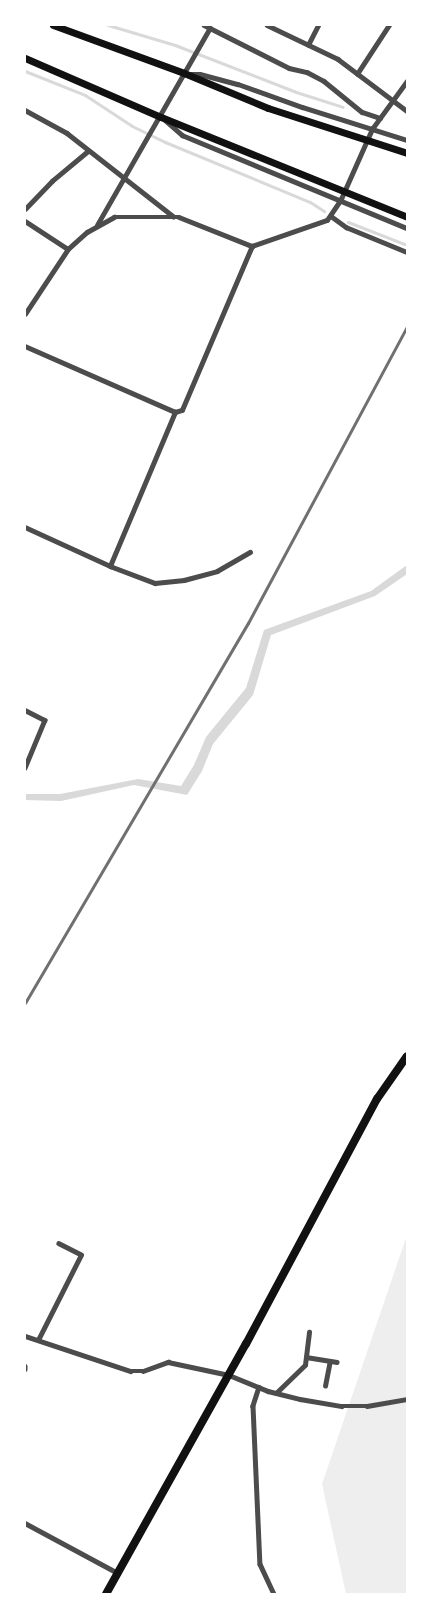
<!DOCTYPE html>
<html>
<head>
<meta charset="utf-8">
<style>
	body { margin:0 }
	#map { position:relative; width:432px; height:1619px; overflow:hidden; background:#fff; font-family:Mulish,sans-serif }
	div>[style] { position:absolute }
	.green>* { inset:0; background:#eee }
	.water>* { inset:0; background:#d9d9d9 }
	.stream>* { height:3px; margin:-1.5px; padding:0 1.5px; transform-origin:1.5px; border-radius:1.5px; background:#d9d9d9 }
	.minor>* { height:4.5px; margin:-2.25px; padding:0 2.25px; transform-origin:2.25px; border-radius:2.25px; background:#4c4c4c }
	.primary>* { height:7px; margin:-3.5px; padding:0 3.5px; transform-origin:3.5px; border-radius:3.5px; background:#111 }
	.trunk>* { height:8px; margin:-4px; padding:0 4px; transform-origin:4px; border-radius:4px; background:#111 }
	.rail>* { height:3px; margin:-1.5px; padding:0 1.5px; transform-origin:1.5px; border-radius:1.5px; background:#707070 }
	span { translate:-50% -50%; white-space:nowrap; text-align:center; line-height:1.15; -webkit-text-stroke:4px #fff; paint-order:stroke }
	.frame { position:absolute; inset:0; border:26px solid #fff; pointer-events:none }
</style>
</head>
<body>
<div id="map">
	<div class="green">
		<div style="clip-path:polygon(407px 1235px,407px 1594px,346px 1594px,322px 1484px)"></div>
	</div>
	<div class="water">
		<div style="clip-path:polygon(407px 565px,407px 574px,375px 596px,271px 635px,253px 695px,213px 744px,202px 771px,187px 795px,134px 785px,61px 801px,25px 800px,25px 794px,60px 794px,138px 779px,181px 786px,194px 765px,206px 737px,246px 688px,264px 630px,371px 591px)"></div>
	</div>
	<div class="stream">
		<div style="left:108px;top:25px;width:70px;rotate:16.6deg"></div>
		<div style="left:175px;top:45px;width:130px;rotate:21.2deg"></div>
		<div style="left:296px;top:92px;width:49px;rotate:17.7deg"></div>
		<div style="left:25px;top:71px;width:65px;rotate:21.8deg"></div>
		<div style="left:85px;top:95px;width:56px;rotate:33.4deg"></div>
		<div style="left:132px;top:126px;width:37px;rotate:26deg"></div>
		<div style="left:165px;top:142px;width:157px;rotate:22.5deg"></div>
		<div style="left:310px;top:202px;width:17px;rotate:33deg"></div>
		<div style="left:348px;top:222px;width:63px;rotate:21.3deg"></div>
	</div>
	<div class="minor">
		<div style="left:204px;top:25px;width:95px;rotate:26.8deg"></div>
		<div style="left:289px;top:68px;width:18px;rotate:13deg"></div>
		<div style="left:307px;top:72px;width:19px;rotate:28deg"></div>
		<div style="left:324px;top:81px;width:49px;rotate:39.2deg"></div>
		<div style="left:362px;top:112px;width:19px;rotate:18deg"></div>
		<div style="left:267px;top:25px;width:79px;rotate:25.6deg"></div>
		<div style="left:338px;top:59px;width:86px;rotate:37deg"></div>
		<div style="left:308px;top:45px;width:22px;rotate:-63deg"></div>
		<div style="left:190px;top:74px;width:10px"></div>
		<div style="left:200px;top:74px;width:39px;rotate:15deg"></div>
		<div style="left:238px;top:84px;width:68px;rotate:19.8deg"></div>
		<div style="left:302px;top:107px;width:110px;rotate:17.4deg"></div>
		<div style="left:357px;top:74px;width:59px;rotate:-56.9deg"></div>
		<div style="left:25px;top:110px;width:48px;rotate:28.7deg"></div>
		<div style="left:67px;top:133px;width:135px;rotate:38.1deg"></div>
		<div style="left:165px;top:120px;width:23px;rotate:41deg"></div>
		<div style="left:182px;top:135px;width:243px;rotate:22.5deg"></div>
		<div style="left:25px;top:209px;width:39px;rotate:-46deg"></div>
		<div style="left:52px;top:181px;width:47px;rotate:-39.8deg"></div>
		<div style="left:331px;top:216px;width:19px;rotate:36deg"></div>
		<div style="left:346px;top:227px;width:66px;rotate:22.3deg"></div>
		<div style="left:25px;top:221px;width:51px;rotate:33.1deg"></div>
		<div style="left:97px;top:225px;width:227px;rotate:-60.2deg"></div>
		<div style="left:25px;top:314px;width:78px;rotate:-56.5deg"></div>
		<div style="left:68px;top:249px;width:25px;rotate:-42deg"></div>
		<div style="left:87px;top:232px;width:31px;rotate:-29deg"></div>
		<div style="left:114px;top:217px;width:65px"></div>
		<div style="left:179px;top:217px;width:79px;rotate:21.7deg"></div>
		<div style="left:252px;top:246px;width:79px;rotate:-19.1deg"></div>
		<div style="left:327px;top:220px;width:25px;rotate:-56deg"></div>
		<div style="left:341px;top:199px;width:77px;rotate:-66.1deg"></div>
		<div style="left:372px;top:129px;width:59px;rotate:-53.9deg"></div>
		<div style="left:25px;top:346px;width:164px;rotate:23.7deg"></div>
		<div style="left:25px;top:527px;width:94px;rotate:24.6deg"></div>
		<div style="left:110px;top:566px;width:167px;rotate:-67.1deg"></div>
		<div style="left:175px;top:412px;width:7px;rotate:-16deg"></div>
		<div style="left:182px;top:410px;width:178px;rotate:-66.9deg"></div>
		<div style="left:110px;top:566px;width:48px;rotate:20.7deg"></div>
		<div style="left:155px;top:583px;width:29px;rotate:-6deg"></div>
		<div style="left:184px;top:580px;width:34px;rotate:-15deg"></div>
		<div style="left:217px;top:571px;width:38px;rotate:-30deg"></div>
		<div style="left:25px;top:710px;width:22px;rotate:27deg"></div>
		<div style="left:45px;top:720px;width:52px;rotate:112.6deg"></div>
		<div style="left:25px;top:1336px;width:111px;rotate:18.4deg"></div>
		<div style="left:130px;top:1371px;width:13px"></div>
		<div style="left:143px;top:1371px;width:27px;rotate:-20deg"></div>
		<div style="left:168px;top:1362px;width:62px;rotate:12deg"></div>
		<div style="left:229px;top:1375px;width:42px;rotate:22.3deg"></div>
		<div style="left:268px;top:1391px;width:33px;rotate:14deg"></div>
		<div style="left:300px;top:1399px;width:42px;rotate:9.7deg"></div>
		<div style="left:341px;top:1406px;width:26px"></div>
		<div style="left:367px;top:1406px;width:41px;rotate:-9.9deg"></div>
		<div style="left:38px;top:1340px;width:95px;rotate:-63.2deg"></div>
		<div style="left:81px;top:1255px;width:25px;rotate:-153deg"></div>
		<div style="left:306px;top:1357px;width:31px;rotate:9deg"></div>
		<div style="left:25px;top:1366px;width:3px;rotate:90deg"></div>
		<div style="left:325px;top:1386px;width:25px;rotate:-79deg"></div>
		<div style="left:259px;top:1387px;width:20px;rotate:108deg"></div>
		<div style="left:253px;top:1406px;width:158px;rotate:87.5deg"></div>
		<div style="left:260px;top:1564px;width:33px;rotate:65deg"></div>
		<div style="left:276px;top:1393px;width:40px;rotate:-44deg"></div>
		<div style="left:305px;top:1365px;width:33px;rotate:-83deg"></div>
		<div style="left:25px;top:1523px;width:106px;rotate:28.3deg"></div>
	</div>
	<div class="primary">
		<div style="left:53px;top:25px;width:140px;rotate:20.1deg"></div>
		<div style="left:184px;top:73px;width:91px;rotate:22.6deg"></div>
		<div style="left:268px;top:108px;width:146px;rotate:17.9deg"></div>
		<div style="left:25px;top:58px;width:148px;rotate:23.5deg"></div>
		<div style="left:161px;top:117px;width:266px;rotate:22.1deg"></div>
	</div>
	<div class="trunk">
		<div style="left:106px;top:1594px;width:287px;rotate:-60.8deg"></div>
		<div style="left:246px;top:1344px;width:278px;rotate:-61.9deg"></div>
		<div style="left:377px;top:1099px;width:52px;rotate:-55.1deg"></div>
	</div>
	<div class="rail">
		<div style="left:25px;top:1003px;width:441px;rotate:-59.6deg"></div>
		<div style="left:248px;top:623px;width:336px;rotate:-61.8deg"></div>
	</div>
	<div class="frame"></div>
</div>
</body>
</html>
